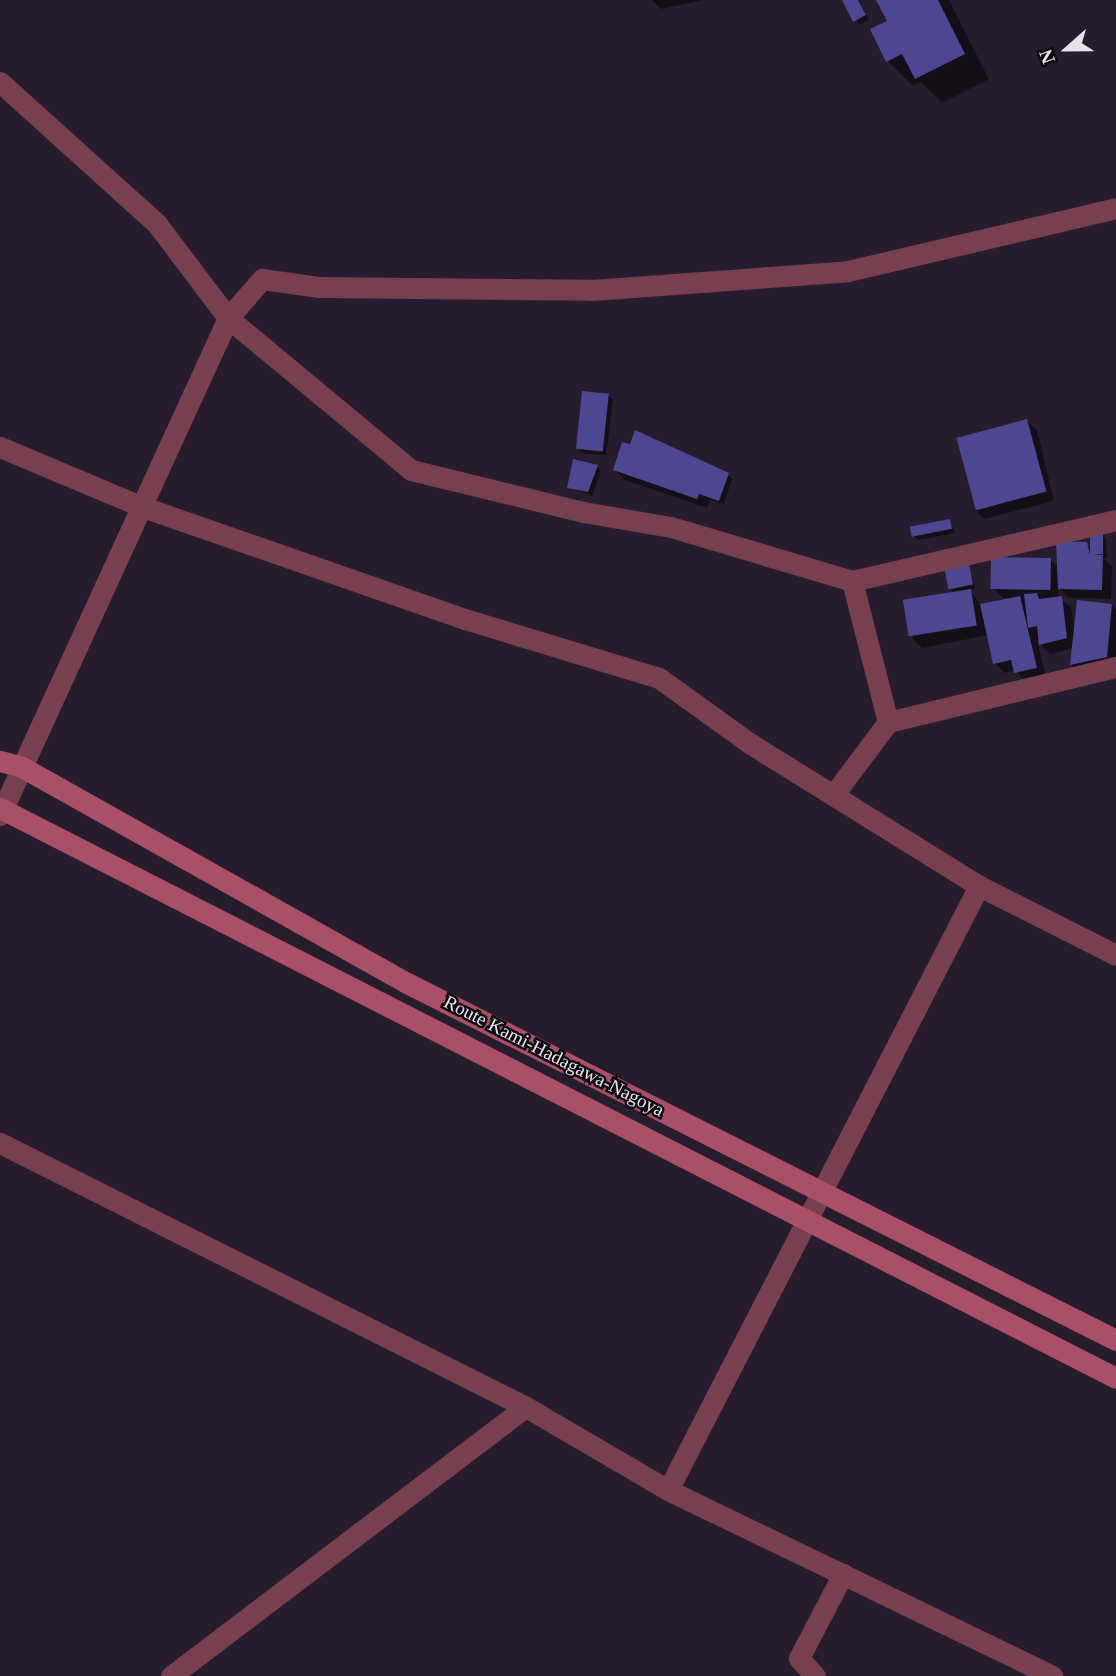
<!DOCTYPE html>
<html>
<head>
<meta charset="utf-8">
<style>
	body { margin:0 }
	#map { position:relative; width:1116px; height:1676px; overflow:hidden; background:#271c2d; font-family:"Times New Roman",serif }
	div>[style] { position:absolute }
	.shadow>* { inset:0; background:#0007 }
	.building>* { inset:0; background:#4c4790; transform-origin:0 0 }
	.street>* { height:21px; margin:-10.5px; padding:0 10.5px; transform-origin:10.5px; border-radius:10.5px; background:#78404e }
	.secondary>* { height:21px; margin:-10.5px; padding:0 10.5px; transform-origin:10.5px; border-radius:10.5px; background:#a95067 }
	span { translate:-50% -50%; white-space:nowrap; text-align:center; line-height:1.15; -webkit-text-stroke:5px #0d0910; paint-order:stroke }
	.street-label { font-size:19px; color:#e9e2ed }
	.north { position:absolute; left:1032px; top:14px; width:70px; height:70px; -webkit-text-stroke:5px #0d0910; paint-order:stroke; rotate:249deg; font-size:19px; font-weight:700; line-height:28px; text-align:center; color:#e9e2ed }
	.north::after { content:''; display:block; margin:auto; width:24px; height:32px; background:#e9e2ed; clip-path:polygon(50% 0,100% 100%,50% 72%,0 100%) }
</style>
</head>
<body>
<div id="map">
	<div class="shadow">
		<div style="clip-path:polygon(652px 0,703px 0,661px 9px)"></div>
		<div style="clip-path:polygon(844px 0,859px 0,869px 20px,859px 25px)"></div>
		<div style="clip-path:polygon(878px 0,949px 0,989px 79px,942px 103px,921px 82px,913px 86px,888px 61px,889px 21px)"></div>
		<div style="clip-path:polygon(608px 395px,613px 400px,606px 455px,582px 453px,578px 448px)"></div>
		<div style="clip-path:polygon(1027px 421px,1037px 430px,1054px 501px,984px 519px,974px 509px)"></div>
		<div style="clip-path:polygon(636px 432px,728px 475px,732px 479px,724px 504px,710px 500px,707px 508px,625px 480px,615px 470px)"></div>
		<div style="clip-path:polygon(597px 466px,601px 471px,592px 496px,569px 487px)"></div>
		<div style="clip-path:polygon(949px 520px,955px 533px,918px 540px,914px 536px)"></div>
		<div style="clip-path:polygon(1102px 534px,1106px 539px,1107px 558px,1103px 558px,1112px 566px,1111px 599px,1069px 598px,1059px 588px,1058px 598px,1071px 607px,1074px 628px,1112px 605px,1116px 610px,1116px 667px,1081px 674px,1071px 665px,1073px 648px,1050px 654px,1037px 640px,1046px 677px,1026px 682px,1015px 670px,1005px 673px,995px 663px,989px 635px,922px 648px,912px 638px,955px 593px,950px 589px,968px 566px,976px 589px,970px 590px,981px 606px,1011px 598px,1003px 598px,993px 588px,1050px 559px,1059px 568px,1086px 544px,1091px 549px)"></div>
	</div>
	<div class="building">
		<div style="clip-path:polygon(842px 0,858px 0,866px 15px,853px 22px)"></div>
		<div style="clip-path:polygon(876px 0,938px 0,965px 54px,915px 79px,902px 54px,886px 62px,870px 29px,887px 21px)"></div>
		<div style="left:582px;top:391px;width:27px;height:58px;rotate:6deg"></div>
		<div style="left:1027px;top:419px;width:75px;height:73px;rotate:75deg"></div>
		<div style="clip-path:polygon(635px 430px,729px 473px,719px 501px,699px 494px,697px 499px,613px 470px,622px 442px,630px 444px)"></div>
		<div style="clip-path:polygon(573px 459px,598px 465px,588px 492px,567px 488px)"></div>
		<div style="left:950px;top:519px;width:10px;height:41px;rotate:79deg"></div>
		<div style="clip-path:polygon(1090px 533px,1103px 533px,1103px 554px,1093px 554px,1103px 555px,1102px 590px,1058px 589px,1056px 541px,1087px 542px,1090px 555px)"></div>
		<div style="left:991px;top:557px;width:60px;height:32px;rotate:1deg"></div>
		<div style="left:969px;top:564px;width:21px;height:25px;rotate:79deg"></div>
		<div style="left:971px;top:589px;width:37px;height:69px;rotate:81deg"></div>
		<div style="clip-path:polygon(1037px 593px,1039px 599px,1062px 596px,1067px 638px,1039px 645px,1037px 626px,1028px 628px,1024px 594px)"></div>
		<div style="clip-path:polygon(1020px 596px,1037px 668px,1014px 673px,1011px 660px,993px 664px,980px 604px)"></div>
		<div style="clip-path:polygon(1077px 600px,1112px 604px,1107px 657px,1070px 665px)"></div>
	</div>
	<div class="street">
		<div style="left:0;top:82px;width:212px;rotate:42.1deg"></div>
		<div style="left:157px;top:224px;width:118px;rotate:52.9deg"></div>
		<div style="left:228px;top:318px;width:238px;rotate:39.7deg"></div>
		<div style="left:411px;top:470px;width:177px;rotate:13.7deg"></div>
		<div style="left:583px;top:512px;width:89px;rotate:9.7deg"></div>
		<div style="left:671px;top:527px;width:189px;rotate:16.6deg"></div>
		<div style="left:852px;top:581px;width:271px;rotate:-13deg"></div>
		<div style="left:0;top:447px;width:155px;rotate:22.8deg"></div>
		<div style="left:143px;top:507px;width:341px;rotate:19.2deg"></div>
		<div style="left:465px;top:619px;width:203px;rotate:16.9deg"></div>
		<div style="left:659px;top:678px;width:113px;rotate:35.7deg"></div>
		<div style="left:751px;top:744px;width:269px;rotate:31.9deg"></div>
		<div style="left:979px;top:886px;width:153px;rotate:26.7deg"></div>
		<div style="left:852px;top:581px;width:146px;rotate:75.7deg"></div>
		<div style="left:834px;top:794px;width:90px;rotate:-53.1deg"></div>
		<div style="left:888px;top:722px;width:235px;rotate:-13.6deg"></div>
		<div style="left:0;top:815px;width:547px;rotate:-65.36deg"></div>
		<div style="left:228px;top:318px;width:52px;rotate:-48.9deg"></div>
		<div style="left:262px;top:279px;width:58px;rotate:8deg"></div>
		<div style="left:319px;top:287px;width:273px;rotate:0.6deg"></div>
		<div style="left:592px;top:290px;width:257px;rotate:-4.2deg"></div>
		<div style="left:848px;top:271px;width:275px;rotate:-13.2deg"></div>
		<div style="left:0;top:1143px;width:589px;rotate:26.65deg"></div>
		<div style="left:526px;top:1407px;width:164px;rotate:30.3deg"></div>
		<div style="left:668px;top:1490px;width:427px;rotate:25.8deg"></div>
		<div style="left:668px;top:1490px;width:679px;rotate:-62.76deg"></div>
		<div style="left:171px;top:1676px;width:445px;rotate:-37.2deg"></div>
		<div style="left:815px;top:1676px;width:24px;rotate:-132deg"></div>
		<div style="left:799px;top:1658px;width:95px;rotate:-62.4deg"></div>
	</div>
	<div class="secondary">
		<div style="left:0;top:761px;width:23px;rotate:15deg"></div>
		<div style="left:22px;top:767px;width:441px;rotate:29.3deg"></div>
		<div style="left:407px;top:983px;width:794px;rotate:26.73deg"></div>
		<div style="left:0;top:808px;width:1253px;rotate:27.06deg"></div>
	</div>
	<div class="street-label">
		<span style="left:554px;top:1056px;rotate:27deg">Route Kami-Hadagawa-Nagoya</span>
	</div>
	<div class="north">N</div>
</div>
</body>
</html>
